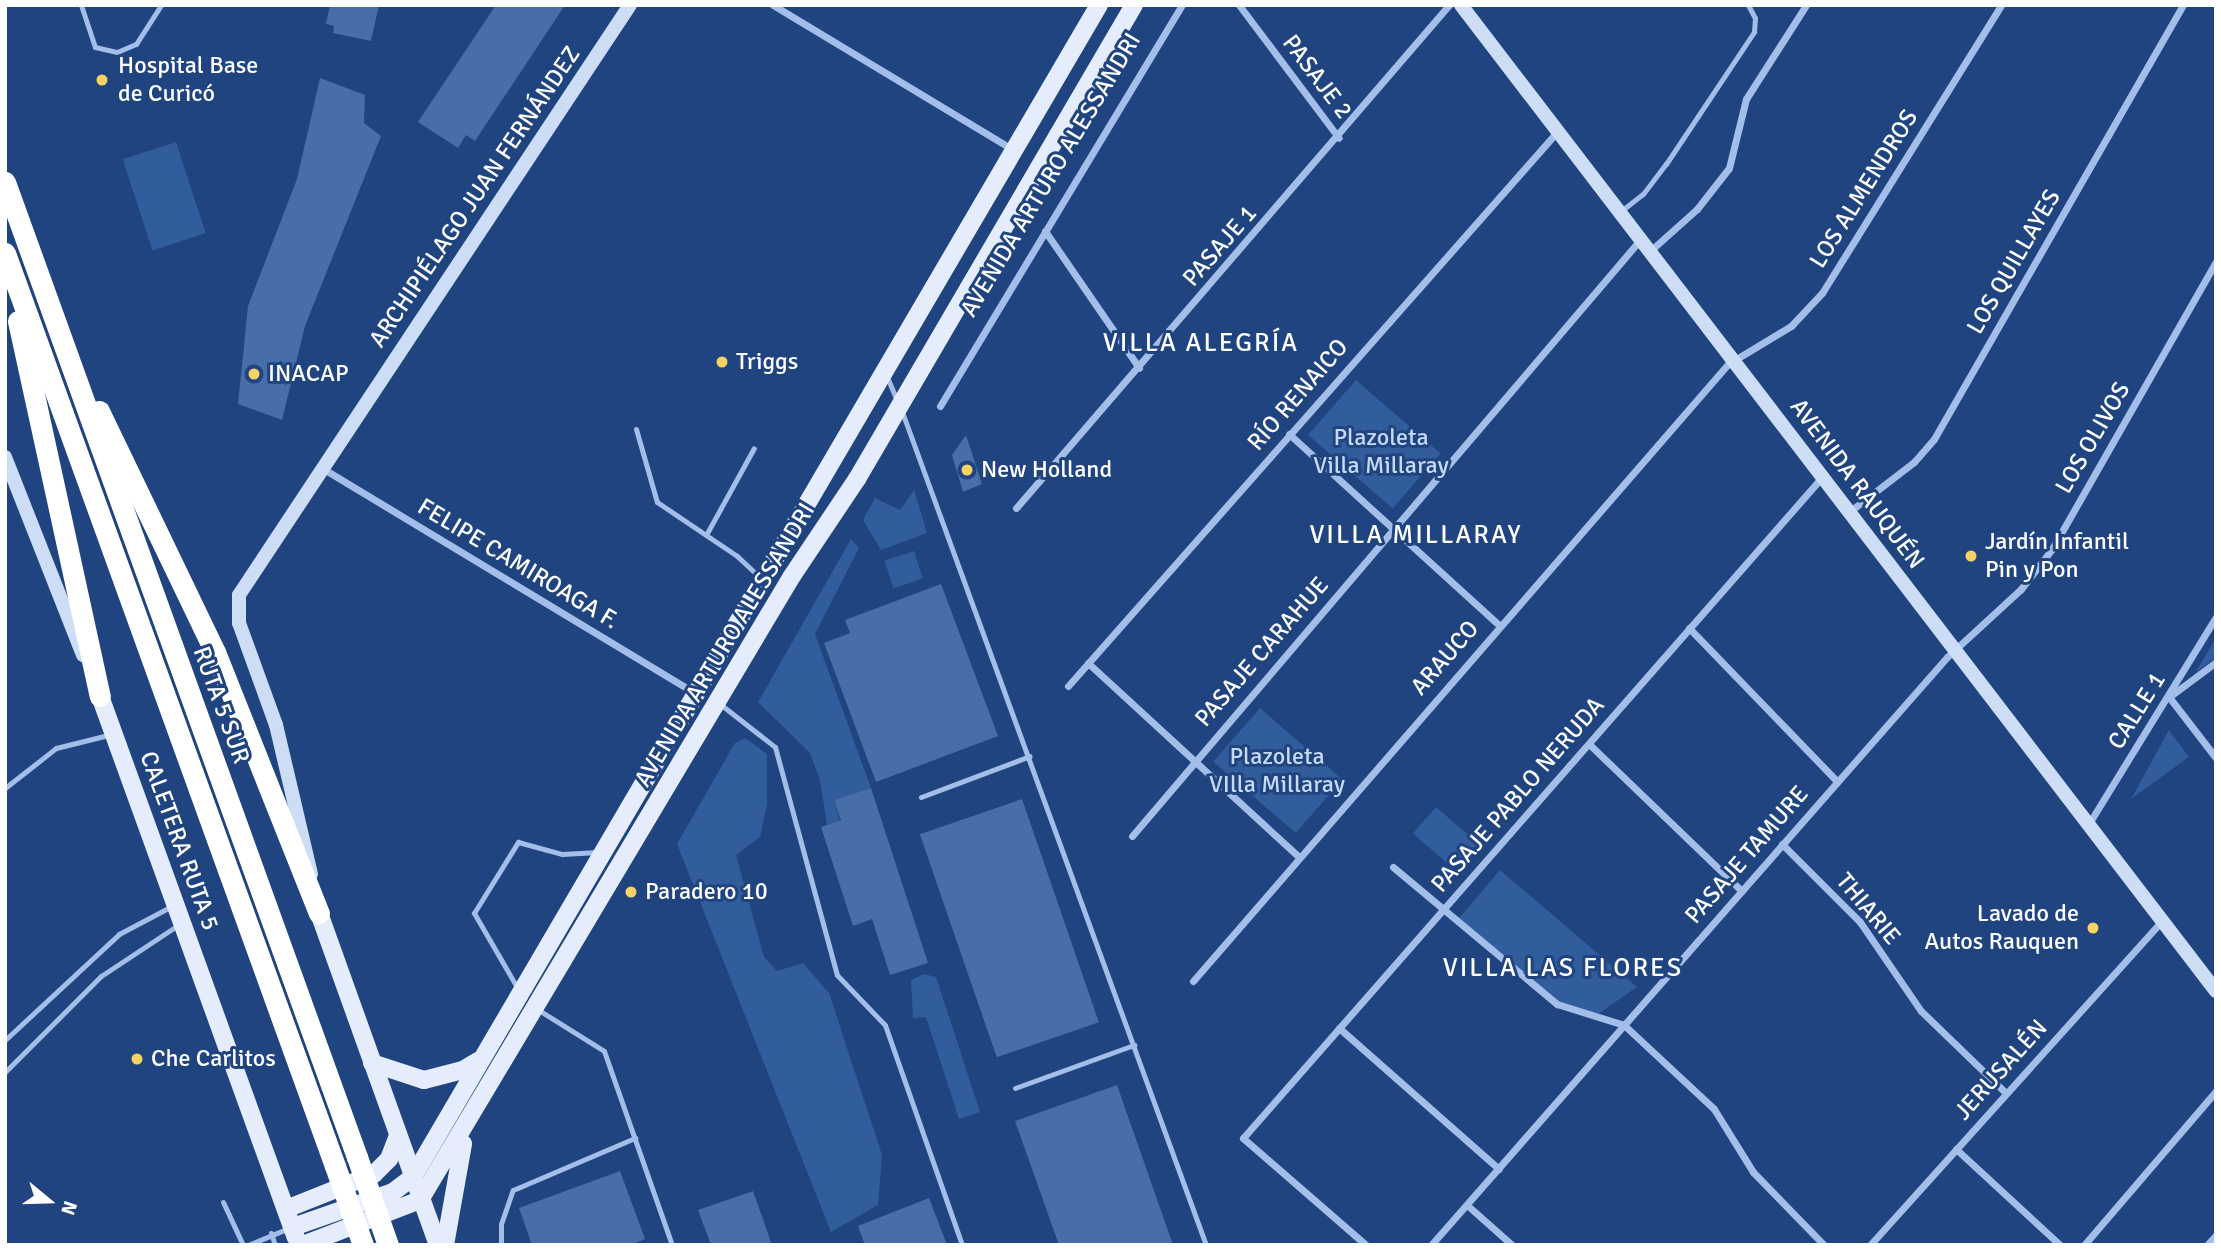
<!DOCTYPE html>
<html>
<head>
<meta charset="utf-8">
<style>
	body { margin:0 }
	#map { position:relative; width:2221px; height:1250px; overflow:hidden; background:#1f447f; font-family:Signika,sans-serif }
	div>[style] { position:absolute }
	.green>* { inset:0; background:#325d9d; transform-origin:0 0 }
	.building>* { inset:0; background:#476ea8; transform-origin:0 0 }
	.lane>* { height:5px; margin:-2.5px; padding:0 2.5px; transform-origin:2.5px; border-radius:2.5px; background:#a3bee8 }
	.street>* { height:7px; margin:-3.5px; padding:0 3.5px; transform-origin:3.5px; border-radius:3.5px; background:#a3bee8 }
	.secondary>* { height:14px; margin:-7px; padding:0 7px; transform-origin:7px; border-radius:7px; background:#cdddf6 }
	.primary>* { height:18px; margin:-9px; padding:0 9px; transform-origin:9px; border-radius:9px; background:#e5edfd }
	.highway>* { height:21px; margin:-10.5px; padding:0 10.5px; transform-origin:10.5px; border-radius:10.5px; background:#fff }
	.highway-bridge>* { height:21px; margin:-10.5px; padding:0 10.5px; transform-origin:10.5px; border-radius:10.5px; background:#fff }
	.dots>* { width:19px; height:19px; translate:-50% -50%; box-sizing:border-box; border:4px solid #1f447f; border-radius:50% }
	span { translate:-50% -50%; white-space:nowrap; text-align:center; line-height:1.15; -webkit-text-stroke:6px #1f447f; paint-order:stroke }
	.poi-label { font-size:24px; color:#fff }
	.left { translate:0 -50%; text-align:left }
	.right { translate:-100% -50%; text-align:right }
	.street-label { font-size:24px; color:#fff }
	.park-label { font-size:24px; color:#c6daf6 }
	.neighbourhood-label { font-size:26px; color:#fff; letter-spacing:2px }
	.frame { position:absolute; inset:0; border:7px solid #fff; pointer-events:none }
	.north { position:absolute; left:14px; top:1166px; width:70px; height:70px; -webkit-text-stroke:5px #1f447f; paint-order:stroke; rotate:109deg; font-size:19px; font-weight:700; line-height:28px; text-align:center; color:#fff }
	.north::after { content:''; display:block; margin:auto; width:24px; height:32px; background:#fff; clip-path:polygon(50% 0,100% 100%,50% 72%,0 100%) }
</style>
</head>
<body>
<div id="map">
	<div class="green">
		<div style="left:176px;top:142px;width:96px;height:56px;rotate:72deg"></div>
		<div style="left:1356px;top:380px;width:112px;height:73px;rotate:41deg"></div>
		<div style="clip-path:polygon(914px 490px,927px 533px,881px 550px,863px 520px,875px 498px,900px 510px)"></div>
		<div style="clip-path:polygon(851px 539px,859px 548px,815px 634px,871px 788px,834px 800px,840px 820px,827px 825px,820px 780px,810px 753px,758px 702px)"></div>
		<div style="left:914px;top:551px;width:29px;height:31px;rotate:72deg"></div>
		<div style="clip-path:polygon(2216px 638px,2216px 657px,2195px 673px)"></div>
		<div style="left:1260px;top:708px;width:109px;height:71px;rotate:41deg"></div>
		<div style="clip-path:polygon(2169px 730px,2189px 757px,2131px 799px)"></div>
		<div style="clip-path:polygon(745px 738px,767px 754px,767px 804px,760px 837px,736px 855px,764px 957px,777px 971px,803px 963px,829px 993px,882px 1155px,878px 1205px,831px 1232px,677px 844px,735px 743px)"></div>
		<div style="left:1436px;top:807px;width:60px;height:35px;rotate:41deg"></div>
		<div style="clip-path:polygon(1500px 870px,1637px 987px,1598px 1014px,1567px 1007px,1535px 989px,1456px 922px)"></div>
		<div style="clip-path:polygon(924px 974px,936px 977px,980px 1112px,959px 1119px,926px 1017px,913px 1018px,911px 980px)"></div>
	</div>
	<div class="building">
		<div style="clip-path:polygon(330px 5px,379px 5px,371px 41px,333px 33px,334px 26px,326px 24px)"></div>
		<div style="clip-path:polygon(496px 5px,565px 5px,475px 141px,466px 135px,458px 148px,418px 122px)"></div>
		<div style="clip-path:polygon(320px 78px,365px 95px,364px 123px,381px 136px,305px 326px,282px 420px,238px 404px,248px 306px,297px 179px)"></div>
		<div style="clip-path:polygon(966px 435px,982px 484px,963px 492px,952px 455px)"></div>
		<div style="clip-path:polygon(941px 584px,998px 736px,876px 782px,824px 643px,850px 633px,845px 620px)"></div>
		<div style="clip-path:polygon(871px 788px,928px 963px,890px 975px,872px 919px,853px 926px,821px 827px,841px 820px,834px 800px)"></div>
		<div style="left:1022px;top:799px;width:236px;height:108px;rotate:71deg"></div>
		<div style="clip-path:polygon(1117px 1085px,1173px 1245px,1059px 1245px,1015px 1121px)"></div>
		<div style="clip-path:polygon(620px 1171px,645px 1239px,630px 1245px,532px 1245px,519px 1208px)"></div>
		<div style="clip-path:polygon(753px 1191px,772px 1245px,711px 1245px,698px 1210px)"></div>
		<div style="clip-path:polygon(929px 1198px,947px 1245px,865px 1245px,858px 1226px)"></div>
	</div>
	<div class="lane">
		<div style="left:81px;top:5px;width:44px;rotate:71.6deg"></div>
		<div style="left:95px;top:47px;width:23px;rotate:13deg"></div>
		<div style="left:117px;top:52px;width:21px;rotate:-23deg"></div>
		<div style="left:136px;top:44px;width:46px;rotate:-57.3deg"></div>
		<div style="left:1621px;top:211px;width:28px;rotate:-38deg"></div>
		<div style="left:1643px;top:194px;width:38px;rotate:-53deg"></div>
		<div style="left:1666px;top:164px;width:159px;rotate:-56.3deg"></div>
		<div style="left:1754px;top:32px;width:14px;rotate:-86deg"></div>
		<div style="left:1755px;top:18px;width:15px;rotate:-118deg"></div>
		<div style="left:887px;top:377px;width:25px;rotate:67deg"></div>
		<div style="left:901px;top:409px;width:890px;rotate:69.96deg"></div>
		<div style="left:636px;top:429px;width:76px;rotate:74deg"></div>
		<div style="left:657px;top:502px;width:97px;rotate:34deg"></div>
		<div style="left:737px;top:556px;width:33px;rotate:43deg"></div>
		<div style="left:706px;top:535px;width:99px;rotate:-61.1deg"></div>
		<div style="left:720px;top:704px;width:70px;rotate:38deg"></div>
		<div style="left:775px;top:747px;width:236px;rotate:74.8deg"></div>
		<div style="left:837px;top:975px;width:69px;rotate:46.2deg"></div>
		<div style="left:885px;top:1025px;width:233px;rotate:70.7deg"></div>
		<div style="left:5px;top:788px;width:65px;rotate:-38.1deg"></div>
		<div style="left:56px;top:748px;width:58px;rotate:-14deg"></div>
		<div style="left:921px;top:797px;width:116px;rotate:-20.6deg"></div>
		<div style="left:518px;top:989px;width:88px;rotate:-120.1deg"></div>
		<div style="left:474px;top:913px;width:84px;rotate:-58.2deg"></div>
		<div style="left:518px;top:842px;width:46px;rotate:15.3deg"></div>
		<div style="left:562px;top:854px;width:36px;rotate:-3deg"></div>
		<div style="left:537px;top:1009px;width:79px;rotate:32.1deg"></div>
		<div style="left:604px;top:1051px;width:206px;rotate:70.7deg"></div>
		<div style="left:5px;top:1040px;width:156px;rotate:-42.9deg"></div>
		<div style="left:119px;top:934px;width:62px;rotate:-27.8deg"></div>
		<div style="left:5px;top:1072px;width:136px;rotate:-45deg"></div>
		<div style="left:101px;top:976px;width:92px;rotate:-33.5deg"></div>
		<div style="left:1015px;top:1088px;width:127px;rotate:-19.9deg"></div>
		<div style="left:223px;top:1202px;width:47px;rotate:65.1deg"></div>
		<div style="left:271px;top:1233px;width:13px;rotate:72deg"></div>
		<div style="left:248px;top:1245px;width:44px;rotate:-22.5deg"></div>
		<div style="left:501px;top:1245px;width:21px;rotate:-90deg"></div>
		<div style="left:501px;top:1224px;width:36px;rotate:-71deg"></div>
		<div style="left:513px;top:1190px;width:133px;rotate:-23.1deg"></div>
	</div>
	<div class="street">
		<div style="left:773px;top:5px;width:279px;rotate:31.1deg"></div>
		<div style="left:1239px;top:5px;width:166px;rotate:53.1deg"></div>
		<div style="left:1045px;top:231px;width:166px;rotate:55.5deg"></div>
		<div style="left:1650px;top:251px;width:63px;rotate:-41.8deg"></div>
		<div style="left:1697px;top:209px;width:52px;rotate:-52deg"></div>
		<div style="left:1729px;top:168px;width:71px;rotate:-76.2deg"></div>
		<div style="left:1746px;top:99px;width:112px;rotate:-57.4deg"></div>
		<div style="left:940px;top:406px;width:468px;rotate:-58.9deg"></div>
		<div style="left:1289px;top:434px;width:284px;rotate:42.3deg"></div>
		<div style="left:322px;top:468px;width:434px;rotate:31.1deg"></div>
		<div style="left:1016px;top:508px;width:664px;rotate:-49.28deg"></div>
		<div style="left:1849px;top:512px;width:82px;rotate:-37.6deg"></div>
		<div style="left:1914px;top:462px;width:30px;rotate:-49deg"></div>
		<div style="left:1934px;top:439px;width:500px;rotate:-60.16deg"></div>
		<div style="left:1689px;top:628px;width:213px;rotate:46deg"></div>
		<div style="left:2216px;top:662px;width:59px;rotate:143.3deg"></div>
		<div style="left:2169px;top:697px;width:77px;rotate:52.4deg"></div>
		<div style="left:1088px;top:663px;width:285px;rotate:42.6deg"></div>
		<div style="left:1068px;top:686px;width:739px;rotate:-48.57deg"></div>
		<div style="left:1589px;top:744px;width:212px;rotate:43.9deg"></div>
		<div style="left:2088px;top:825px;width:244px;rotate:-58.4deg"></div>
		<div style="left:1132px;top:836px;width:783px;rotate:-49.56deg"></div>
		<div style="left:1782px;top:844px;width:110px;rotate:45deg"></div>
		<div style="left:1860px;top:922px;width:108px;rotate:55.6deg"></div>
		<div style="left:1921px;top:1011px;width:118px;rotate:44deg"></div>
		<div style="left:1393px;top:867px;width:214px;rotate:39.9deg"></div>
		<div style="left:1557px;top:1004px;width:70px;rotate:17.4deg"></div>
		<div style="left:1624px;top:1025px;width:123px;rotate:43deg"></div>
		<div style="left:1714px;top:1109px;width:74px;rotate:58.2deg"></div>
		<div style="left:1753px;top:1172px;width:102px;rotate:45.8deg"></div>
		<div style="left:1193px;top:981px;width:817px;rotate:-49.07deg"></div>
		<div style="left:1728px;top:364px;width:74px;rotate:-31.1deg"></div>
		<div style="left:1791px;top:326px;width:45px;rotate:-46.8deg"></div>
		<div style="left:1822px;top:293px;width:339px;rotate:-58.1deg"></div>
		<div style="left:1339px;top:1028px;width:213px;rotate:41.4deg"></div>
		<div style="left:1956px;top:1149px;width:142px;rotate:42.7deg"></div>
		<div style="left:1467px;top:1205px;width:60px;rotate:41.6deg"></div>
		<div style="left:1366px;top:1245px;width:163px;rotate:-139deg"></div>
		<div style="left:1243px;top:1138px;width:879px;rotate:-48.78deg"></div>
		<div style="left:1431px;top:1245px;width:782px;rotate:-48.73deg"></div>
		<div style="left:1947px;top:657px;width:100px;rotate:-42.6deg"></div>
		<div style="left:2021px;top:589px;width:51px;rotate:-52.2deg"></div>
		<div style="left:2052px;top:549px;width:331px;rotate:-60.3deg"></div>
		<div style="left:1870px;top:1245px;width:436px;rotate:-48deg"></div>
		<div style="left:2084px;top:1245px;width:203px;rotate:-49.4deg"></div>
		<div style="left:2207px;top:1245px;width:13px;rotate:-48deg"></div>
	</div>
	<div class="secondary">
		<div style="left:1461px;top:5px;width:1242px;rotate:52.56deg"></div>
		<div style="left:5px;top:457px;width:213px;rotate:68.5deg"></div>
		<div style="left:311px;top:874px;width:153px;rotate:-103.2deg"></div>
		<div style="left:276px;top:725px;width:109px;rotate:-109.9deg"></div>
		<div style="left:239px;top:623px;width:28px;rotate:-90deg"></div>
		<div style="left:239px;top:595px;width:708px;rotate:-56.47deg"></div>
	</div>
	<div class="primary">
		<div style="left:100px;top:696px;width:576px;rotate:70.12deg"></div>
		<div style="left:319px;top:913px;width:353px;rotate:70.3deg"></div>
		<div style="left:372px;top:1063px;width:55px;rotate:18.1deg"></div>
		<div style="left:424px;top:1080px;width:40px;rotate:-14.4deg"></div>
		<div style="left:463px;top:1070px;width:17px;rotate:-31deg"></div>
		<div style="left:286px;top:1209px;width:95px;rotate:-21.7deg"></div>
		<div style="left:374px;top:1174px;width:21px;rotate:-45deg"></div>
		<div style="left:389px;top:1159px;width:26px;rotate:-69deg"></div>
		<div style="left:293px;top:1227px;width:106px;rotate:-19.3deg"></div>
		<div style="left:393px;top:1192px;width:25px;rotate:-37deg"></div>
		<div style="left:413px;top:1177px;width:1358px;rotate:-59.66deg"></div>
		<div style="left:303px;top:1245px;width:125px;rotate:-21deg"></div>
		<div style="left:420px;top:1200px;width:726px;rotate:-59.2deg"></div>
		<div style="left:792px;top:576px;width:117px;rotate:-56.2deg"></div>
		<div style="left:857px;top:479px;width:549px;rotate:-59.7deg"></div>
		<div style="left:445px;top:1245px;width:103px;rotate:-79.9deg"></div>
	</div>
	<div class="highway">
		<div style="left:5px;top:182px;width:1037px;rotate:70.15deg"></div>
		<div style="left:5px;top:253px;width:971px;rotate:70.13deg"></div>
		<div style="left:18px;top:321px;width:384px;rotate:77.7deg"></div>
		<div style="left:99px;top:411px;width:267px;rotate:64.3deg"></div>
		<div style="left:215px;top:652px;width:281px;rotate:68.3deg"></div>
	</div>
	<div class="highway-bridge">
		<div style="left:357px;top:1157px;width:93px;rotate:70.6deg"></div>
		<div style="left:335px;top:1166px;width:84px;rotate:70.5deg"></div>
	</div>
	<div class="dots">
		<div style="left:102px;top:80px;background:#f6d362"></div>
		<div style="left:722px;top:362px;background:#f6d362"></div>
		<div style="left:254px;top:374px;background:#f6d362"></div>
		<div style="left:967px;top:470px;background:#f6d362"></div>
		<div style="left:1971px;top:556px;background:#f6d362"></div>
		<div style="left:631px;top:892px;background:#f6d362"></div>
		<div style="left:2093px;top:928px;background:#f6d362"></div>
		<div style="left:137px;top:1059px;background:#f6d362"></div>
	</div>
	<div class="poi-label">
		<span class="left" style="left:118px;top:80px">Hospital Base<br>de Curicó</span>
		<span class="left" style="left:736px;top:362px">Triggs</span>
		<span class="left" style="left:268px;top:374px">INACAP</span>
		<span class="left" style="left:981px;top:470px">New Holland</span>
		<span class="left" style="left:1985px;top:556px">Jardín Infantil<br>Pin y Pon</span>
		<span class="left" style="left:645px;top:892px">Paradero 10</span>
		<span class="right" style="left:2079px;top:928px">Lavado de<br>Autos Rauquen</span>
		<span class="left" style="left:151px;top:1059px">Che Carlitos</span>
	</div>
	<div class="street-label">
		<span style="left:1317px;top:77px;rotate:53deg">PASAJE 2</span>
		<span style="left:1051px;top:175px;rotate:-59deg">AVENIDA ARTURO ALESSANDRI</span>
		<span style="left:1864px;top:189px;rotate:-58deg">LOS ALMENDROS</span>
		<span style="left:475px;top:197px;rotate:-56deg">ARCHIPIÉLAGO JUAN FERNÁNDEZ</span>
		<span style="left:1220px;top:246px;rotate:-49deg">PASAJE 1</span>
		<span style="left:2014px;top:262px;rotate:-60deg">LOS QUILLAYES</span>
		<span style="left:1298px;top:395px;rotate:-49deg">RÍO RENAICO</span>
		<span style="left:2093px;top:438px;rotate:-60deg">LOS OLIVOS</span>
		<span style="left:1857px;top:484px;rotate:53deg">AVENIDA RAUQUÉN</span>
		<span style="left:518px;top:564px;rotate:31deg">FELIPE CAMIROAGA F.</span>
		<span style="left:725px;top:645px;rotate:-59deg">AVENIDA ARTURO ALESSANDRI</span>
		<span style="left:1262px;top:652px;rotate:-49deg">PASAJE CARAHUE</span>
		<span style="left:1445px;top:658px;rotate:-49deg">ARAUCO</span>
		<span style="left:221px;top:705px;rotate:70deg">RUTA 5 SUR</span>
		<span style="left:2137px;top:711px;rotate:-58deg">CALLE 1</span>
		<span style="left:1518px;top:795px;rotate:-49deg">PASAJE PABLO NERUDA</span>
		<span style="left:179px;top:841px;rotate:70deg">CALETERA RUTA 5</span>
		<span style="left:1747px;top:855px;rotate:-49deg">PASAJE TAMURE</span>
		<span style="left:1868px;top:909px;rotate:50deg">THIARIE</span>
		<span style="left:2001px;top:1070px;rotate:-48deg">JERUSALÉN</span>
	</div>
	<div class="park-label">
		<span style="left:1381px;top:452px">Plazoleta<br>Villa Millaray</span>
		<span style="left:1277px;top:771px">Plazoleta<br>VIlla Millaray</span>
	</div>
	<div class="neighbourhood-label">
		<span style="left:1201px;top:344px">VILLA ALEGRÍA</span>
		<span style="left:1416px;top:536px">VILLA MILLARAY</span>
		<span style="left:1563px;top:969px">VILLA LAS FLORES</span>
	</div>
	<div class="frame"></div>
	<div class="north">N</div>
</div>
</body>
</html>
